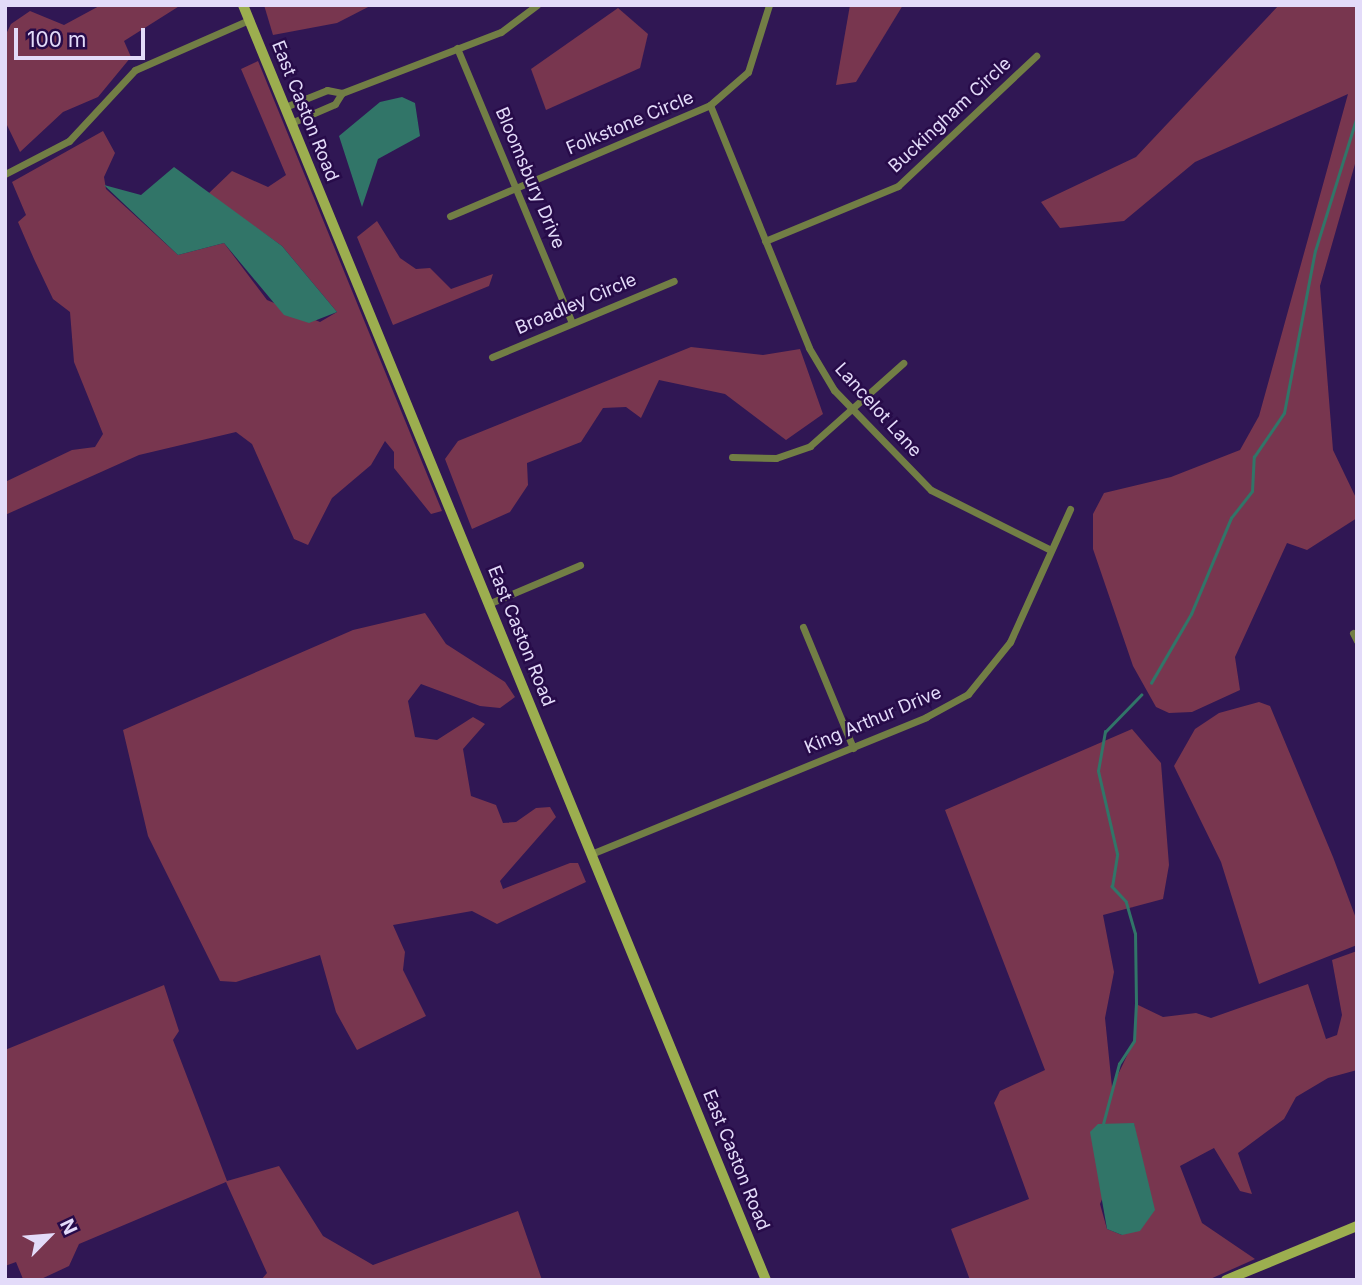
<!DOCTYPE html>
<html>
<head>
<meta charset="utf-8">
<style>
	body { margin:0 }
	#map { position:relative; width:1362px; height:1285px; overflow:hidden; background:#301754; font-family:Inter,sans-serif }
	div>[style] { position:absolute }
	.green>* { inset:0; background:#78364f }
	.water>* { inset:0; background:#317568 }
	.stream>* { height:2.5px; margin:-1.25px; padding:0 1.25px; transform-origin:1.25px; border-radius:1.25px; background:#317568 }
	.street>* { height:7px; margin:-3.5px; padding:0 3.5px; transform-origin:3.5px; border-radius:3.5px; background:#727e45 }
	.secondary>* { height:10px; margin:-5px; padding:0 5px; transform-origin:5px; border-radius:5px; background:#9cae4f }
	span { translate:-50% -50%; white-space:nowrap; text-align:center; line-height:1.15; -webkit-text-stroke:5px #270b49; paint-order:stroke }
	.street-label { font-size:18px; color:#e3dbf9 }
	.frame { position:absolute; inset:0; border:7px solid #e3dbf9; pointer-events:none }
	.north { position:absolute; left:14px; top:1201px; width:70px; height:70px; -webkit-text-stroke:5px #270b49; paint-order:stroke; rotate:65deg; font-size:19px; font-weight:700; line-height:28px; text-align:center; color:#e3dbf9 }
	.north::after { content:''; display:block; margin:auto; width:24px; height:32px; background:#e3dbf9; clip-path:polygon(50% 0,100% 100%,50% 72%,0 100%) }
	.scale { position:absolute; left:14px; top:28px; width:131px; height:32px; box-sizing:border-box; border:4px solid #e3dbf9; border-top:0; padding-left:9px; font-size:21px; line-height:24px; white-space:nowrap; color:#e3dbf9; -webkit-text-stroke:5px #270b49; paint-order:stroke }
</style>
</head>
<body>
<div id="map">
	<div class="green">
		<div style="clip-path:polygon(101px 5px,181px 5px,124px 41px,131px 57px,98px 97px,63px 112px,20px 152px,5px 121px,5px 36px,11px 24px,30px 11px,64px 25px)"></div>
		<div style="clip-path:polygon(264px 5px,372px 5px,337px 23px,273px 35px)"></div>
		<div style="clip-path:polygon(850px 5px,903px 5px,856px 82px,836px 85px)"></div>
		<div style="clip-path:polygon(1279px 5px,1357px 5px,1357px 157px,1320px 286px,1333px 450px,1357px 500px,1357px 518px,1307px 550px,1287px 543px,1235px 657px,1240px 690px,1192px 712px,1169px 713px,1156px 707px,1133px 666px,1093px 549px,1093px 514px,1104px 493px,1171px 477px,1240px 450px,1259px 416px,1348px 94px,1195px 162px,1124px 221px,1060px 228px,1041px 202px,1136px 157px)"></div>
		<div style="clip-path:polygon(618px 8px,648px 34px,640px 68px,546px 110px,531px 69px)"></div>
		<div style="clip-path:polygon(258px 61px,442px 511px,431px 514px,394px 468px,394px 452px,385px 441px,371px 465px,332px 498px,308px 545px,294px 539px,252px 444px,236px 432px,139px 455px,5px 515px,5px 482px,72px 450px,95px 447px,103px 434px,74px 362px,70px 312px,53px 299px,34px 259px,18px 222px,26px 215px,12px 182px,103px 131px,115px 153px,104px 177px,106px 189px,178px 255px,224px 243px,267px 300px,320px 322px,337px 312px,282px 246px,208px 194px,232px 171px,268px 187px,286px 175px,241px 69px)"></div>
		<div style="clip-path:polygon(377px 221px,400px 258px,416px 269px,430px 268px,451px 289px,493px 274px,489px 286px,393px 325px,357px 237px)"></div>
		<div style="clip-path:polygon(691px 347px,763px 355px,800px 349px,823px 414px,786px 440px,725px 394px,659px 380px,641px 418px,626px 407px,603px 408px,581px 442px,527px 463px,528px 485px,510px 512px,472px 529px,445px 459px,458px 441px)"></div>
		<div style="clip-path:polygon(425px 613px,446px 644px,505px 682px,515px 697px,500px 708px,480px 706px,421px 684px,408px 701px,415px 737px,437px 740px,473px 717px,485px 724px,463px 749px,471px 796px,496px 805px,503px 823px,516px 822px,536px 808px,550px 807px,556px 817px,500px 881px,503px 889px,570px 863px,578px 863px,586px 882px,497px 924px,472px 911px,393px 925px,405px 952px,403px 970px,426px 1016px,357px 1050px,336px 1012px,320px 955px,236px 982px,220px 981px,148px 836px,123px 730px,353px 630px)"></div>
		<div style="clip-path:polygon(1259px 702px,1270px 706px,1333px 857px,1357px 921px,1357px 945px,1259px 984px,1221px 862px,1174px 766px,1195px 729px,1219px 713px)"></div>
		<div style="clip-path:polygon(evenodd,1132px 729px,1161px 763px,1169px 865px,1163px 899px,1103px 915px,1114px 972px,1105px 1018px,1112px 1087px,1134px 1041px,1136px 1004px,1163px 1017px,1196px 1013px,1211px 1018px,1308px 984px,1326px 1039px,1337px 1035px,1342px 1015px,1332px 960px,1357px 951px,1357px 1070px,1328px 1078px,1296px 1097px,1284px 1119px,1238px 1153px,1252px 1194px,1240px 1191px,1214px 1148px,1180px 1166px,1202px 1223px,1255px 1259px,1208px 1280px,970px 1280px,951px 1229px,1029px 1199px,994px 1103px,1000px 1091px,1045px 1070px,945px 810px,1132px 729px,1134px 1124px,1141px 1162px,1122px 1235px,1107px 1229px,1100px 1204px,1134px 1124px)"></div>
		<div style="clip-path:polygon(164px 985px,179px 1031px,173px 1040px,227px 1181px,279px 1166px,323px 1236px,373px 1265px,518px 1211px,542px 1280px,261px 1280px,267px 1273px,226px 1182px,79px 1244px,69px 1266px,39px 1280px,23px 1279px,16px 1262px,5px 1266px,5px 1050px)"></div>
	</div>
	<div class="water">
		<div style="clip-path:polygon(402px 97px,415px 103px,420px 136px,378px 159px,362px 207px,339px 136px,380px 102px)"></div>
		<div style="clip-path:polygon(174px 167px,282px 246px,337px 312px,309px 323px,284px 315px,224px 243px,178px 255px,104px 185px,141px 195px)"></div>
		<div style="clip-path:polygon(1134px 1123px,1155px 1210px,1140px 1231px,1122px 1235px,1107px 1229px,1090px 1132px,1098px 1124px)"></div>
	</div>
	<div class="stream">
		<div style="left:1151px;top:683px;width:80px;rotate:-59.9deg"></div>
		<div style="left:1191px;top:614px;width:104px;rotate:-67.4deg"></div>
		<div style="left:1231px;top:518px;width:34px;rotate:-52deg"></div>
		<div style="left:1252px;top:491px;width:34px;rotate:-87deg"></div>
		<div style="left:1254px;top:457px;width:53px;rotate:-55.7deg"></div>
		<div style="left:1284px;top:413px;width:165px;rotate:-79.2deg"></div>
		<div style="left:1315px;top:251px;width:141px;rotate:-72.7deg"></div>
		<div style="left:1103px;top:1124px;width:62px;rotate:-75.1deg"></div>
		<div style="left:1119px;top:1064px;width:27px;rotate:-57deg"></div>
		<div style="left:1134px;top:1041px;width:37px;rotate:-87deg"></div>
		<div style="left:1136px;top:1004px;width:70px;rotate:-90.8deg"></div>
		<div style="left:1135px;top:934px;width:33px;rotate:-106deg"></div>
		<div style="left:1126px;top:902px;width:21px;rotate:-133deg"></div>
		<div style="left:1112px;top:887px;width:33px;rotate:-81deg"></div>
		<div style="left:1117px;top:854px;width:85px;rotate:-102.9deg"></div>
		<div style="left:1098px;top:771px;width:40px;rotate:-80deg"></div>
		<div style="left:1105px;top:732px;width:52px;rotate:-45.8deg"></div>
	</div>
	<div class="street">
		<div style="left:457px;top:48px;width:296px;rotate:67.3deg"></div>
		<div style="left:710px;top:105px;width:262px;rotate:67.8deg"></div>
		<div style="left:809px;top:348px;width:49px;rotate:59.2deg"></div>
		<div style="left:834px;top:390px;width:139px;rotate:45.9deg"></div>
		<div style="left:931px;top:490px;width:134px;rotate:26.6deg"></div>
		<div style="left:285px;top:107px;width:45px;rotate:-22deg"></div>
		<div style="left:327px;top:90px;width:15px;rotate:11deg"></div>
		<div style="left:342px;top:93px;width:170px;rotate:-21deg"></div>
		<div style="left:501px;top:32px;width:45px;rotate:-36.9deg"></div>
		<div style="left:291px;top:123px;width:48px;rotate:-23.4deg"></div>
		<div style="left:335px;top:104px;width:13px;rotate:-58deg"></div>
		<div style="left:5px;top:174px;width:72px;rotate:-27.3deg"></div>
		<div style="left:69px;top:141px;width:97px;rotate:-47.1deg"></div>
		<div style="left:135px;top:70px;width:124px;rotate:-23.7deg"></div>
		<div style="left:450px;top:216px;width:283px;rotate:-23.1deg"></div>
		<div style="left:710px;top:105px;width:50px;rotate:-41deg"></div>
		<div style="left:748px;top:72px;width:70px;rotate:-72.6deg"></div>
		<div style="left:765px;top:241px;width:144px;rotate:-22.5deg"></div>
		<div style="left:898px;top:186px;width:190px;rotate:-43.3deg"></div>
		<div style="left:492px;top:357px;width:197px;rotate:-22.7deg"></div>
		<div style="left:732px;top:457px;width:44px;rotate:1.3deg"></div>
		<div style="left:776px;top:458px;width:36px;rotate:-19deg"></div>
		<div style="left:810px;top:446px;width:125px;rotate:-41.7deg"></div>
		<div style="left:488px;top:604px;width:100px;rotate:-23deg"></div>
		<div style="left:803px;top:627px;width:131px;rotate:67.5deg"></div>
		<div style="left:1353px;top:633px;width:9px;rotate:63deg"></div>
		<div style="left:591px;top:854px;width:362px;rotate:-22.2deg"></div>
		<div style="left:926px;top:717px;width:48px;rotate:-28.7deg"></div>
		<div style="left:968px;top:694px;width:67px;rotate:-51.1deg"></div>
		<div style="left:1010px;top:642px;width:146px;rotate:-65.7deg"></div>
	</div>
	<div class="secondary">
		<div style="left:243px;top:5px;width:1378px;rotate:67.7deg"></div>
		<div style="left:1226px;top:1280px;width:142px;rotate:-22.4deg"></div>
	</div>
	<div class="street-label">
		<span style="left:305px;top:111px;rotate:68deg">East Caston Road</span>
		<span style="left:950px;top:115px;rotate:-43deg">Buckingham Circle</span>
		<span style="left:630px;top:123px;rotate:-23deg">Folkstone Circle</span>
		<span style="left:530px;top:178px;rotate:67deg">Bloomsbury Drive</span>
		<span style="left:576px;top:304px;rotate:-23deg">Broadley Circle</span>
		<span style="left:878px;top:410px;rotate:48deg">Lancelot Lane</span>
		<span style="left:521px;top:636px;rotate:68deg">East Caston Road</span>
		<span style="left:873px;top:720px;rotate:-23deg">King Arthur Drive</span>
		<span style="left:736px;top:1160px;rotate:68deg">East Caston Road</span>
	</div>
	<div class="frame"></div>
	<div class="north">N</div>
	<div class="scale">100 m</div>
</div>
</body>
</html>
